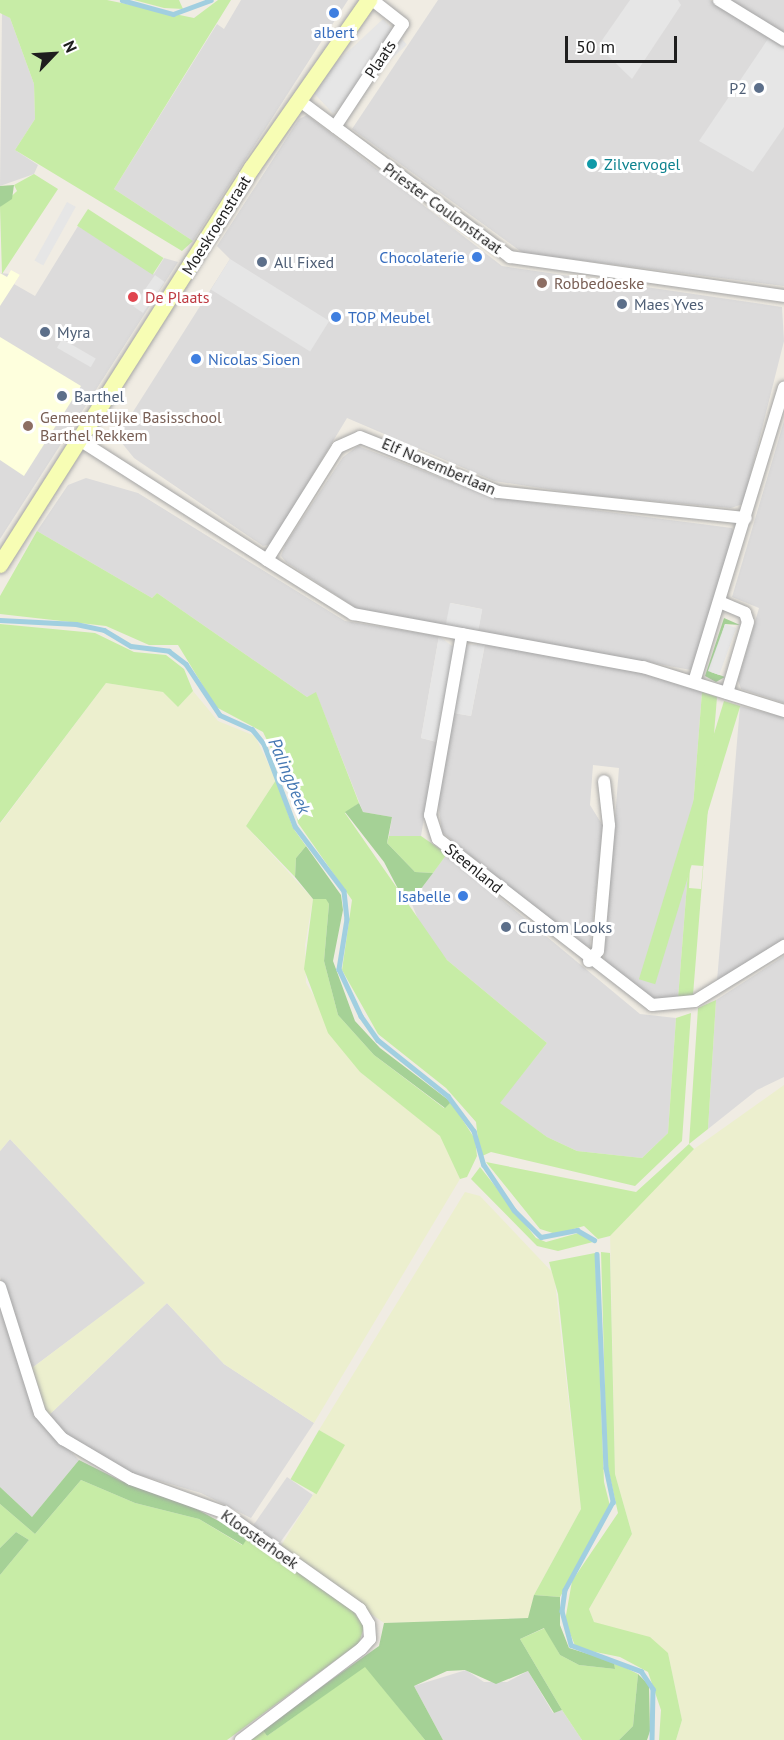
<!DOCTYPE html>
<html>
<head>
<meta charset="utf-8">
<style>
	body { margin:0 }
	#map { position:relative; width:784px; height:1740px; overflow:hidden; background:#f0ece3; font-family:"PT Sans",sans-serif }
	div>[style] { position:absolute }
	.residential>* { inset:0; background:#dcdbdb; transform-origin:0 0 }
	.education>* { inset:0; background:#feffdd }
	.farmland>* { inset:0; background:#ecefce }
	.grass>* { inset:0; background:#c7eca6; transform-origin:0 0 }
	.forest>* { inset:0; background:#a5d196 }
	.parking>* { inset:0; background:#e6e6e6; transform-origin:0 0 }
	.stream>* { height:4.5px; margin:-2.25px; padding:0 2.25px; transform-origin:2.25px; border-radius:2.25px; background:#a1cfe0 }
	.roads { filter:drop-shadow(0 0 2px #a5a5a5) drop-shadow(0 0 2px #a5a5a5) }
	.street>* { height:12px; margin:-6px; padding:0 6px; transform-origin:6px; border-radius:6px; background:#fff }
	.secondary>* { height:16px; margin:-8px; padding:0 8px; transform-origin:8px; border-radius:8px; background:#f7fdb4 }
	.dots>* { width:16px; height:16px; translate:-50% -50%; box-sizing:border-box; border:3px solid #fff; border-radius:50% }
	span { translate:-50% -50%; white-space:nowrap; text-align:center; line-height:1.15; -webkit-text-stroke:6px #fff; paint-order:stroke }
	.shop-label { font-size:16px; color:#366cbe }
	.right { translate:-100% -50%; text-align:right }
	.left { translate:0 -50%; text-align:left }
	.street-label { font-size:16px; color:#1e1e1e }
	.service-label { font-size:16px; color:#4e5e75 }
	.culture-label { font-size:16px; color:#0d838f }
	.education-label { font-size:16px; color:#785e54 }
	.health-label { font-size:16px; color:#be3a42 }
	.water-label { font-size:18px; color:#4578b3; font-style:italic }
	.north { position:absolute; left:24px; top:24px; width:60px; height:60px; -webkit-text-stroke:4px #fff; paint-order:stroke; rotate:65deg; font-size:16px; font-weight:700; line-height:24px; text-align:center; color:#1e1e1e }
	.north::after { content:''; display:block; margin:auto; width:21px; height:27px; background:#1e1e1e; clip-path:polygon(50% 0,100% 100%,50% 72%,0 100%) }
	.scale { position:absolute; left:565px; top:36px; width:112px; height:27px; box-sizing:border-box; border:3px solid #1e1e1e; border-top:0; padding-left:8px; font-size:18px; line-height:21px; white-space:nowrap; color:#1e1e1e; -webkit-text-stroke:4px #fff; paint-order:stroke }
</style>
</head>
<body>
<div id="map">
	<div class="residential">
		<div style="clip-path:polygon(241px 0,348px 0,193px 241px,114px 189px,217px 24px,224px 29px)"></div>
		<div style="clip-path:polygon(438px 0,710px 0,784px 44px,784px 286px,523px 253px,352px 129px)"></div>
		<div style="clip-path:polygon(727px 0,784px 0,784px 34px)"></div>
		<div style="clip-path:polygon(2px 13px,10px 18px,34px 84px,35px 119px,15px 150px,38px 165px,34px 174px,0 186px)"></div>
		<div style="clip-path:polygon(307px 115px,502px 266px,782px 307px,784px 341px,743px 504px,731px 508px,587px 495px,494px 481px,347px 418px,271px 544px,263px 546px,134px 458px,117px 437px,230px 259px,217px 246px,299px 119px)"></div>
		<div style="clip-path:polygon(78px 226px,154px 274px,164px 258px,178px 262px,0 539px,0 273px,20px 275px,14px 284px,35px 296px)"></div>
		<div style="clip-path:polygon(784px 421px,784px 703px,741px 689px,738px 680px,759px 608px,732px 597px)"></div>
		<div style="clip-path:polygon(358px 446px,492px 497px,732px 528px,736px 538px,691px 670px,478px 631px,482px 609px,451px 603px,446px 627px,362px 612px,286px 562px,281px 556px,285px 545px,343px 457px)"></div>
		<div style="clip-path:polygon(86px 478px,138px 493px,345px 621px,439px 636px,421px 738px,437px 742px,421px 836px,389px 836px,392px 817px,363px 812px,316px 693px,307px 697px,157px 593px,152px 598px,37px 531px,68px 485px)"></div>
		<div style="clip-path:polygon(485px 644px,641px 673px,702px 692px,678px 999px,655px 1001px,608px 968px,604px 957px,619px 768px,593px 765px,590px 805px,603px 826px,590px 946px,581px 947px,442px 832px,438px 802px,454px 713px,471px 716px)"></div>
		<div style="clip-path:polygon(740px 706px,784px 717px,784px 940px,717px 981px)"></div>
		<div style="clip-path:polygon(447px 854px,640px 1014px,676px 1018px,668px 1133px,642px 1158px,577px 1151px,547px 1137px,499px 1103px,547px 1043px,447px 960px,422px 929px,411px 902px)"></div>
		<div style="clip-path:polygon(784px 956px,784px 1077px,757px 1090px,708px 1129px,716px 1000px)"></div>
		<div style="clip-path:polygon(10px 1139px,146px 1283px,32px 1368px,0 1277px,0 1151px)"></div>
		<div style="clip-path:polygon(0 1298px,48px 1429px,79px 1460px,32px 1517px,0 1487px)"></div>
		<div style="clip-path:polygon(167px 1303px,224px 1364px,314px 1423px,251px 1518px,201px 1493px,126px 1471px,67px 1435px,48px 1416px)"></div>
		<div style="left:287px;top:1477px;width:32px;height:64px;rotate:35deg"></div>
		<div style="clip-path:polygon(466px 1670px,484px 1682px,507px 1682px,528px 1671px,553px 1713px,562px 1710px,582px 1740px,443px 1740px,414px 1686px)"></div>
	</div>
	<div class="education">
		<div style="clip-path:polygon(11px 270px,20px 275px,0 306px,0 273px,7px 277px)"></div>
		<div style="clip-path:polygon(0 337px,81px 386px,24px 476px,0 460px)"></div>
	</div>
	<div class="farmland">
		<div style="clip-path:polygon(106px 683px,164px 692px,178px 707px,193px 691px,218px 721px,255px 736px,276px 780px,246px 826px,313px 899px,305px 945px,306px 983px,360px 1072px,441px 1136px,460px 1179px,314px 1423px,224px 1364px,167px 1303px,48px 1416px,32px 1368px,145px 1283px,10px 1139px,0 1151px,0 824px)"></div>
		<div style="clip-path:polygon(784px 1085px,784px 1740px,676px 1740px,682px 1720px,668px 1653px,594px 1622px,589px 1609px,632px 1534px,615px 1474px,610px 1230px,694px 1149px)"></div>
		<div style="clip-path:polygon(465px 1192px,480px 1196px,554px 1274px,581px 1509px,534px 1595px,529px 1618px,384px 1623px,279px 1549px,344px 1445px,319px 1430px)"></div>
	</div>
	<div class="grass">
		<div style="clip-path:polygon(0 0,107px 0,194px 18px,218px 0,231px 0,114px 189px,193px 241px,182px 251px,15px 150px,35px 119px,34px 84px,10px 18px,0 13px)"></div>
		<div style="clip-path:polygon(134px 0,179px 0,183px 9px,164px 8px)"></div>
		<div style="clip-path:polygon(34px 174px,58px 189px,2px 274px,0 207px,17px 191px,14px 185px)"></div>
		<div style="left:88px;top:209px;width:90px;height:20px;rotate:33deg"></div>
		<div style="clip-path:polygon(37px 531px,152px 598px,157px 593px,307px 697px,316px 692px,359px 803px,345px 813px,447px 960px,547px 1043px,500px 1103px,547px 1137px,577px 1151px,642px 1158px,668px 1133px,676px 1018px,691px 1013px,682px 1141px,635px 1186px,491px 1152px,480px 1157px,476px 1122px,446px 1088px,378px 1034px,342px 970px,352px 900px,298px 823px,291px 790px,263px 732px,216px 707px,178px 645px,149px 645px,106px 626px,0 614px,0 596px)"></div>
		<div style="clip-path:polygon(0 624px,95px 633px,134px 652px,166px 655px,184px 669px,193px 691px,178px 707px,163px 692px,106px 683px,0 823px)"></div>
		<div style="clip-path:polygon(evenodd,702px 692px,717px 697px,693px 995px,678px 999px,702px 692px,690px 865px,703px 866px,701px 889px,689px 888px,690px 865px)"></div>
		<div style="left:724px;top:701px;width:17px;height:291px;rotate:17deg"></div>
		<div style="clip-path:polygon(276px 780px,293px 828px,306px 846px,296px 858px,295px 877px,246px 826px)"></div>
		<div style="clip-path:polygon(389px 836px,421px 836px,447px 854px,433px 873px,415px 872px,387px 843px)"></div>
		<div style="clip-path:polygon(313px 899px,327px 899px,329px 904px,324px 961px,338px 1015px,374px 1055px,444px 1108px,451px 1102px,475px 1139px,477px 1156px,467px 1177px,460px 1179px,440px 1136px,360px 1072px,328px 1033px,304px 969px)"></div>
		<div style="clip-path:polygon(716px 1000px,708px 1129px,689px 1144px,694px 1149px,610px 1236px,598px 1239px,584px 1226px,556px 1234px,540px 1229px,486px 1162px,636px 1192px,689px 1144px,698px 1008px)"></div>
		<div style="clip-path:polygon(480px 1167px,536px 1238px,546px 1242px,582px 1232px,593px 1242px,558px 1251px,537px 1246px,471px 1179px)"></div>
		<div style="clip-path:polygon(601px 1252px,610px 1253px,615px 1474px,632px 1534px,589px 1609px,594px 1622px,650px 1637px,668px 1653px,682px 1720px,676px 1740px,659px 1740px,661px 1710px,648px 1672px,620px 1657px,576px 1648px,565px 1621px,572px 1581px,618px 1513px,607px 1463px)"></div>
		<div style="clip-path:polygon(595px 1253px,604px 1482px,611px 1510px,560px 1597px,534px 1595px,581px 1509px,558px 1294px,549px 1262px)"></div>
		<div style="left:319px;top:1430px;width:30px;height:57px;rotate:30deg"></div>
		<div style="clip-path:polygon(81px 1480px,135px 1503px,199px 1519px,242px 1545px,248px 1537px,353px 1611px,364px 1627px,359px 1643px,227px 1740px,0 1740px,0 1575px,29px 1540px,16px 1532px,0 1548px,0 1504px,35px 1534px)"></div>
		<div style="clip-path:polygon(545px 1628px,560px 1655px,579px 1665px,615px 1669px,614px 1662px,638px 1674px,633px 1726px,619px 1740px,582px 1740px,562px 1710px,520px 1639px)"></div>
		<div style="clip-path:polygon(365px 1666px,425px 1740px,247px 1740px,262px 1729px,267px 1736px)"></div>
	</div>
	<div class="forest">
		<div style="clip-path:polygon(14px 185px,12px 199px,0 207px,0 186px)"></div>
		<div style="clip-path:polygon(724px 618px,740px 625px,725px 624px,711px 672px,725px 677px,716px 682px,705px 676px)"></div>
		<div style="clip-path:polygon(359px 803px,363px 812px,392px 817px,387px 843px,415px 872px,433px 873px,411px 902px,406px 904px,384px 862px,345px 812px)"></div>
		<div style="clip-path:polygon(306px 846px,341px 895px,343px 910px,333px 961px,355px 1021px,380px 1048px,451px 1102px,445px 1108px,374px 1055px,338px 1015px,324px 961px,329px 904px,326px 899px,313px 899px,295px 877px,296px 858px)"></div>
		<div style="clip-path:polygon(79px 1460px,121px 1481px,178px 1499px,248px 1537px,243px 1545px,199px 1519px,135px 1503px,81px 1480px,35px 1534px,0 1504px,0 1487px,32px 1517px)"></div>
		<div style="clip-path:polygon(16px 1532px,29px 1540px,0 1575px,0 1548px)"></div>
		<div style="clip-path:polygon(534px 1595px,560px 1597px,560px 1625px,569px 1648px,614px 1662px,615px 1669px,579px 1665px,560px 1655px,544px 1628px,520px 1639px,562px 1710px,554px 1713px,528px 1671px,496px 1684px,465px 1670px,447px 1671px,414px 1686px,443px 1740px,425px 1740px,365px 1667px,267px 1736px,262px 1729px,379px 1646px,384px 1623px,528px 1618px)"></div>
		<div style="clip-path:polygon(638px 1674px,649px 1685px,650px 1731px,647px 1740px,619px 1740px,633px 1726px)"></div>
	</div>
	<div class="parking">
		<div style="clip-path:polygon(630px 0,678px 0,681px 5px,632px 79px,598px 46px)"></div>
		<div style="left:383px;top:19px;width:35px;height:101px;rotate:47deg"></div>
		<div style="clip-path:polygon(768px 39px,784px 49px,784px 127px,753px 172px,699px 141px)"></div>
		<div style="left:67px;top:202px;width:10px;height:67px;rotate:29deg"></div>
		<div style="left:230px;top:259px;width:117px;height:36px;rotate:32deg"></div>
		<div style="left:155px;top:275px;width:12px;height:38px;rotate:35deg"></div>
		<div style="left:62px;top:339px;width:39px;height:10px;rotate:30deg"></div>
		<div style="left:450px;top:603px;width:33px;height:29px;rotate:11deg"></div>
		<div style="left:725px;top:624px;width:12px;height:50px;rotate:20deg"></div>
		<div style="clip-path:polygon(439px 636px,452px 646px,485px 644px,471px 716px,442px 711px,437px 742px,421px 738px)"></div>
	</div>
	<div class="stream">
		<div style="left:122px;top:0;width:53px;rotate:15.4deg"></div>
		<div style="left:173px;top:14px;width:40px;rotate:-20.2deg"></div>
		<div style="left:0;top:620px;width:76px;rotate:3deg"></div>
		<div style="left:76px;top:624px;width:29px;rotate:12deg"></div>
		<div style="left:104px;top:630px;width:31px;rotate:31deg"></div>
		<div style="left:131px;top:646px;width:38px;rotate:7deg"></div>
		<div style="left:169px;top:651px;width:21px;rotate:37deg"></div>
		<div style="left:186px;top:664px;width:61px;rotate:56.3deg"></div>
		<div style="left:220px;top:715px;width:35px;rotate:24deg"></div>
		<div style="left:252px;top:729px;width:19px;rotate:51deg"></div>
		<div style="left:264px;top:744px;width:88px;rotate:69.3deg"></div>
		<div style="left:295px;top:826px;width:81px;rotate:53deg"></div>
		<div style="left:344px;top:891px;width:28px;rotate:84deg"></div>
		<div style="left:347px;top:919px;width:51px;rotate:99.1deg"></div>
		<div style="left:339px;top:969px;width:52px;rotate:64.9deg"></div>
		<div style="left:361px;top:1016px;width:29px;rotate:55deg"></div>
		<div style="left:378px;top:1040px;width:90px;rotate:38.7deg"></div>
		<div style="left:448px;top:1096px;width:44px;rotate:53.4deg"></div>
		<div style="left:474px;top:1131px;width:35px;rotate:74deg"></div>
		<div style="left:484px;top:1165px;width:54px;rotate:56.3deg"></div>
		<div style="left:514px;top:1210px;width:38px;rotate:45deg"></div>
		<div style="left:541px;top:1237px;width:37px;rotate:-11deg"></div>
		<div style="left:577px;top:1230px;width:20px;rotate:30deg"></div>
		<div style="left:597px;top:1254px;width:214px;rotate:87.6deg"></div>
		<div style="left:606px;top:1468px;width:35px;rotate:78deg"></div>
		<div style="left:613px;top:1502px;width:100px;rotate:118.6deg"></div>
		<div style="left:565px;top:1590px;width:21px;rotate:98deg"></div>
		<div style="left:562px;top:1611px;width:35px;rotate:75deg"></div>
		<div style="left:571px;top:1645px;width:75px;rotate:20.4deg"></div>
		<div style="left:641px;top:1671px;width:22px;rotate:56deg"></div>
		<div style="left:653px;top:1689px;width:51px;rotate:91.1deg"></div>
	</div>
	<div class="roads">
		<div class="street">
			<div style="left:719px;top:0;width:76px;rotate:31.6deg"></div>
			<div style="left:300px;top:101px;width:262px;rotate:36.6deg"></div>
			<div style="left:510px;top:257px;width:277px;rotate:8.1deg"></div>
			<div style="left:335px;top:127px;width:123px;rotate:-56.6deg"></div>
			<div style="left:403px;top:24px;width:39px;rotate:-142deg"></div>
			<div style="left:81px;top:441px;width:221px;rotate:32.6deg"></div>
			<div style="left:267px;top:560px;width:133px;rotate:-57.9deg"></div>
			<div style="left:338px;top:447px;width:24px;rotate:-24deg"></div>
			<div style="left:360px;top:437px;width:149px;rotate:21.7deg"></div>
			<div style="left:498px;top:492px;width:249px;rotate:6deg"></div>
			<div style="left:267px;top:560px;width:102px;rotate:32.1deg"></div>
			<div style="left:353px;top:614px;width:295px;rotate:10.4deg"></div>
			<div style="left:643px;top:667px;width:148px;rotate:17.3deg"></div>
			<div style="left:722px;top:603px;width:25px;rotate:23deg"></div>
			<div style="left:745px;top:613px;width:9px;rotate:72deg"></div>
			<div style="left:748px;top:622px;width:74px;rotate:106.5deg"></div>
			<div style="left:462px;top:634px;width:184px;rotate:100deg"></div>
			<div style="left:430px;top:815px;width:25px;rotate:72deg"></div>
			<div style="left:438px;top:839px;width:271px;rotate:37.8deg"></div>
			<div style="left:652px;top:1005px;width:43px;rotate:-5.3deg"></div>
			<div style="left:695px;top:1001px;width:105px;rotate:-31.7deg"></div>
			<div style="left:694px;top:682px;width:308px;rotate:-73deg"></div>
			<div style="left:589px;top:961px;width:13px;rotate:-48deg"></div>
			<div style="left:598px;top:951px;width:126px;rotate:-85deg"></div>
			<div style="left:609px;top:825px;width:44px;rotate:-96.5deg"></div>
			<div style="left:0;top:1287px;width:132px;rotate:72.4deg"></div>
			<div style="left:40px;top:1413px;width:35px;rotate:49deg"></div>
			<div style="left:63px;top:1439px;width:79px;rotate:30.5deg"></div>
			<div style="left:131px;top:1479px;width:98px;rotate:19.7deg"></div>
			<div style="left:223px;top:1512px;width:168px;rotate:35.3deg"></div>
			<div style="left:360px;top:1609px;width:17px;rotate:59deg"></div>
			<div style="left:369px;top:1624px;width:15px;rotate:86deg"></div>
			<div style="left:370px;top:1639px;width:13px;rotate:132deg"></div>
			<div style="left:361px;top:1649px;width:151px;rotate:142.8deg"></div>
		</div>
		<div class="secondary">
			<div style="left:0;top:565px;width:470px;rotate:-57.6deg"></div>
			<div style="left:252px;top:168px;width:205px;rotate:-55.1deg"></div>
		</div>
	</div>
	<div class="dots">
		<div style="left:334px;top:13px;background:#3f7fe0"></div>
		<div style="left:759px;top:88px;background:#5c6f8a"></div>
		<div style="left:592px;top:164px;background:#0f9aa8"></div>
		<div style="left:477px;top:257px;background:#3f7fe0"></div>
		<div style="left:262px;top:262px;background:#5c6f8a"></div>
		<div style="left:542px;top:283px;background:#8d6e63"></div>
		<div style="left:133px;top:297px;background:#e0444e"></div>
		<div style="left:622px;top:304px;background:#5c6f8a"></div>
		<div style="left:336px;top:317px;background:#3f7fe0"></div>
		<div style="left:45px;top:332px;background:#5c6f8a"></div>
		<div style="left:196px;top:359px;background:#3f7fe0"></div>
		<div style="left:62px;top:396px;background:#5c6f8a"></div>
		<div style="left:28px;top:426px;background:#8d6e63"></div>
		<div style="left:463px;top:896px;background:#3f7fe0"></div>
		<div style="left:506px;top:927px;background:#5c6f8a"></div>
	</div>
	<div class="shop-label">
		<span style="left:334px;top:32px">albert</span>
		<span class="right" style="left:465px;top:257px">Chocolaterie</span>
		<span class="left" style="left:348px;top:317px">TOP Meubel</span>
		<span class="left" style="left:208px;top:359px">Nicolas Sioen</span>
		<span class="right" style="left:451px;top:896px">Isabelle</span>
	</div>
	<div class="street-label">
		<span style="left:380px;top:59px;rotate:-56deg">Plaats</span>
		<span style="left:443px;top:208px;rotate:36deg">Priester Coulonstraat</span>
		<span style="left:216px;top:225px;rotate:-58deg">Moeskroenstraat</span>
		<span style="left:439px;top:466px;rotate:23deg">Elf Novemberlaan</span>
		<span style="left:474px;top:868px;rotate:39deg">Steenland</span>
		<span style="left:260px;top:1539px;rotate:35deg">Kloosterhoek</span>
	</div>
	<div class="service-label">
		<span class="right" style="left:747px;top:88px">P2</span>
		<span class="left" style="left:274px;top:262px">All Fixed</span>
		<span class="left" style="left:634px;top:304px">Maes Yves</span>
		<span class="left" style="left:57px;top:332px">Myra</span>
		<span class="left" style="left:74px;top:396px">Barthel</span>
		<span class="left" style="left:518px;top:927px">Custom Looks</span>
	</div>
	<div class="culture-label">
		<span class="left" style="left:604px;top:164px">Zilvervogel</span>
	</div>
	<div class="education-label">
		<span class="left" style="left:554px;top:283px">Robbedoeske</span>
		<span class="left" style="left:40px;top:426px">Gemeentelijke Basisschool<br>Barthel Rekkem</span>
	</div>
	<div class="health-label">
		<span class="left" style="left:145px;top:297px">De Plaats</span>
	</div>
	<div class="water-label">
		<span style="left:289px;top:776px;rotate:67deg">Palingbeek</span>
	</div>
	<div class="north">N</div>
	<div class="scale">50 m</div>
</div>
</body>
</html>
